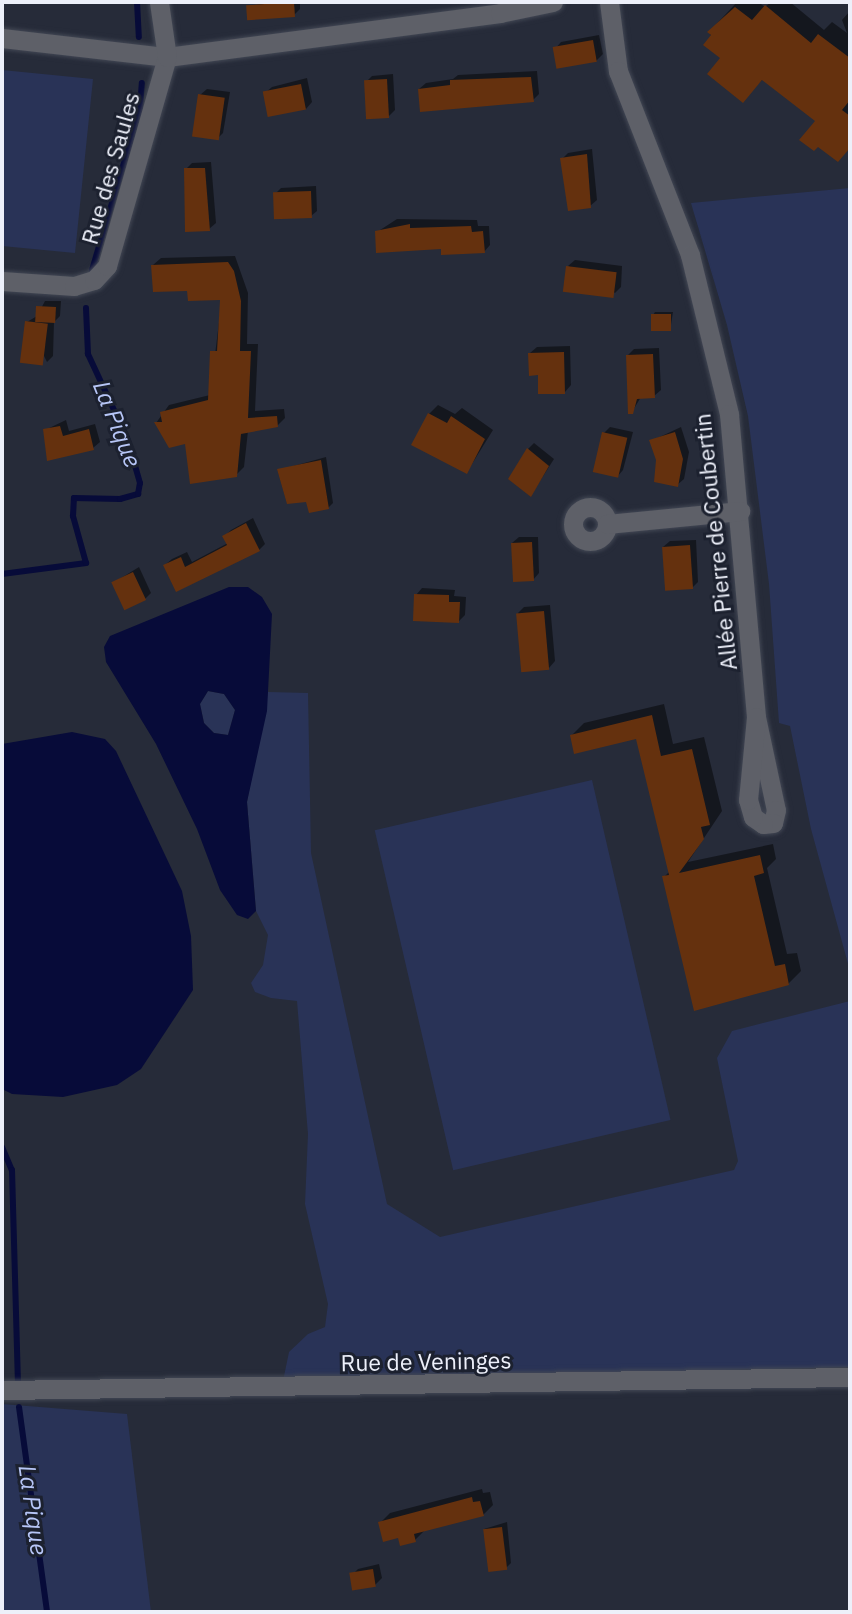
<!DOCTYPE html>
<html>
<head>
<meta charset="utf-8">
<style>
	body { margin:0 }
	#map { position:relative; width:852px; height:1614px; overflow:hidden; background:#262b39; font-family:"IBM Plex Sans",sans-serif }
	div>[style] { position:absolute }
	.green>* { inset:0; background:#293357; transform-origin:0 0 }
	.water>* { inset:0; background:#070b39 }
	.shadow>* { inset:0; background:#0007 }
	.stream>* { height:6px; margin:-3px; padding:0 3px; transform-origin:3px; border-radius:3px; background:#070b39 }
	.building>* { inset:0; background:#65310e; transform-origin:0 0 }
	.roads { filter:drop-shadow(0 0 2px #424754) drop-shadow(0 0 2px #424754) }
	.minor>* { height:19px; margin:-9.5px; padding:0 9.5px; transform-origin:9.5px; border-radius:9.5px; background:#5e6068 }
	.minor>.ring { margin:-9.5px; padding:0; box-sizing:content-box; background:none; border:19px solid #5e6068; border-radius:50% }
	span { translate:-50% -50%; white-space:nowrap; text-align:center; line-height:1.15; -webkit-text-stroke:6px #1c212f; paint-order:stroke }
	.street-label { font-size:23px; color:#edf0fa }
	.water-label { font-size:24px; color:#b7c6f7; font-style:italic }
	.frame { position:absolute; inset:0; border:4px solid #edf0fa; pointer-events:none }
</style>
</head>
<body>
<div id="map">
	<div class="green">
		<div style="clip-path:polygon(2px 70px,93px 79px,75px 253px,2px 246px)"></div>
		<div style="clip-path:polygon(850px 188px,850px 971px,811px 829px,790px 726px,779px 723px,769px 584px,748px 416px,727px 325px,691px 203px)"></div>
		<div style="clip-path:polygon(208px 691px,224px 694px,235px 710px,228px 735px,214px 733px,204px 723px,200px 704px)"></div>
		<div style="clip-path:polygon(268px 692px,308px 693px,311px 853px,387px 1204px,440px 1237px,734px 1170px,738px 1161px,717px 1058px,732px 1031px,850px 1001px,850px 1367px,283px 1381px,289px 1352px,308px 1334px,325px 1327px,328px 1304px,305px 1204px,308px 1134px,297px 1001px,271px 998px,255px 992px,251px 983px,263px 965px,268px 935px,256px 911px,247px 802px)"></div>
		<div style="left:592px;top:780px;width:349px;height:223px;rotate:77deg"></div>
		<div style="clip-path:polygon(2px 1404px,127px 1414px,151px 1612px,2px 1612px)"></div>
	</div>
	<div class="water">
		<div style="clip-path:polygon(evenodd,229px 587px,248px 587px,262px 597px,272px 614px,267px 711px,247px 802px,256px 911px,248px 919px,237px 915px,220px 890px,197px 829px,156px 744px,106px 662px,104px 647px,110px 636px,229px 587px,208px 691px,224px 694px,235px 710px,228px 735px,214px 733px,204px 723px,200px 704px,208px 691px)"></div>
		<div style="clip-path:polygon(72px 732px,105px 739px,116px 751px,166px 857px,182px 891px,191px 936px,193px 990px,141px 1069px,117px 1085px,63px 1097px,12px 1094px,2px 1089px,2px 744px)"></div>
	</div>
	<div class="shadow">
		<div style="clip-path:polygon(250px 2px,300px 2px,300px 9px,294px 15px)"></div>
		<div style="clip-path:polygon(737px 2px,758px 2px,765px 7px,771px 2px,790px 2px,824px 30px,832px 22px,847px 33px,842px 20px,850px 11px,850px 148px,838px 160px,817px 121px,763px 79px,743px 100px,709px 32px)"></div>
		<div style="clip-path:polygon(599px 35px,603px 54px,596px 61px,555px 49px,561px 42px)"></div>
		<div style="clip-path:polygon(537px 71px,539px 94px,533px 100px,419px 89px,426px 83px,453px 79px,458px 75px)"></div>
		<div style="clip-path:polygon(393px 74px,395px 110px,389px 116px,365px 83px,372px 76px)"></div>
		<div style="clip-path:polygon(307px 78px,312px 102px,306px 109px,265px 93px,272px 87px)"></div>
		<div style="clip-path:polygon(207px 89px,230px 92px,223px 133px,217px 139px,200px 95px)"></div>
		<div style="clip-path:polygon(592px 149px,597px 200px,590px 206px,562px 159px,568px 153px)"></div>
		<div style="clip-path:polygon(211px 162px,216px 223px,209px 229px,186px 169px,192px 163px)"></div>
		<div style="clip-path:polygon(316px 186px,317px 211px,311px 216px,275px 194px,281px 188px)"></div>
		<div style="clip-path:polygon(397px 219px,477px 220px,478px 226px,489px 226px,490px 245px,484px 252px,442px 247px,377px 232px)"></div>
		<div style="clip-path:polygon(235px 256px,248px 293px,247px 344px,258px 344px,255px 411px,284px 409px,285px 418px,277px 426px,248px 431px,244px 467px,236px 475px,156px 423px,169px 405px,210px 395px,222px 298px,189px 289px,153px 265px,161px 258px)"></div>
		<div style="clip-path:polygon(575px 260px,622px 266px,621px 287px,615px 293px,568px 266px)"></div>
		<div style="clip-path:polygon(45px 301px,61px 301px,60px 316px,54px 322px,53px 356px,47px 362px,27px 322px,37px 316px)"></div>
		<div style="clip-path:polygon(655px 312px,673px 312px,670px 331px,653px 315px)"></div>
		<div style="clip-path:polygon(570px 346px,571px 385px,565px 392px,539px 373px,530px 353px,537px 347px)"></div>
		<div style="clip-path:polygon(659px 348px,661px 390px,654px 396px,641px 397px,632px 412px,628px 355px,634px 349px)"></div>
		<div style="clip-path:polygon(438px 405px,455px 414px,462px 408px,493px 430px,467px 472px,429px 414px)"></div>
		<div style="clip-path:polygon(66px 420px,69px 431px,95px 424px,100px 442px,93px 448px,45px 430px)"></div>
		<div style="clip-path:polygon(610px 427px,633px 432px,623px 470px,617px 477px,604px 433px)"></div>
		<div style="clip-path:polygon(681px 427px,689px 452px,684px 479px,677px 485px,657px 460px,651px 441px)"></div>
		<div style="clip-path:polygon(534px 443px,554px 459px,531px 495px,528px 449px)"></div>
		<div style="clip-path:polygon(326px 457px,333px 503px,328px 508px,308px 500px,279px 470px)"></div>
		<div style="clip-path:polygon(253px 518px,265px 544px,259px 550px,177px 589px,165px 565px,172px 559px,187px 552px,192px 562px,228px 543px,225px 536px,231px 530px)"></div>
		<div style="clip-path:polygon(519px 537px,538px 537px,539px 573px,533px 580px,512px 543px)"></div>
		<div style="clip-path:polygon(696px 540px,698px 582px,692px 588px,663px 547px,670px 541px)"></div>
		<div style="clip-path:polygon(139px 567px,151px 593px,145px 599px,113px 583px)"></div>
		<div style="clip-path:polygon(422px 588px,455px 590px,454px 596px,466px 597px,465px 615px,459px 621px,416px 595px)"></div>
		<div style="clip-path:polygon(550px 605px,555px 661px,549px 668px,518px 613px,524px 607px)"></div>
		<div style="clip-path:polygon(664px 704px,673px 744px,704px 737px,722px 811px,688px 862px,773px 844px,776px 859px,767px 868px,787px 954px,797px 953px,801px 971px,788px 984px,664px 877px,670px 871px,637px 737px,572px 735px,584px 723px)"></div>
		<div style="clip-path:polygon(482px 1489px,483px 1493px,490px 1492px,493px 1505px,483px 1515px,426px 1529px,415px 1540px,380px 1523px,390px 1513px)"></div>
		<div style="clip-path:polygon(507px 1522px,511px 1563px,506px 1568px,484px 1529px)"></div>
		<div style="clip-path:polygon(379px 1564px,382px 1578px,375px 1585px,352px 1575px,358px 1569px)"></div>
	</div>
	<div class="stream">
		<div style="left:137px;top:2px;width:35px;rotate:87deg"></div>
		<div style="left:92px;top:270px;width:168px;rotate:-73.4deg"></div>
		<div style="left:140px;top:109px;width:26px;rotate:-86deg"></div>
		<div style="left:2px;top:574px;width:85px;rotate:-7.5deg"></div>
		<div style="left:86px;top:563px;width:49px;rotate:-105.5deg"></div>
		<div style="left:73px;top:516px;width:18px;rotate:-87deg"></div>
		<div style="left:74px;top:498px;width:46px;rotate:1.2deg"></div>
		<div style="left:120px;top:499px;width:19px;rotate:-16deg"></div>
		<div style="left:138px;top:494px;width:11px;rotate:-80deg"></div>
		<div style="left:140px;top:483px;width:47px;rotate:-106.1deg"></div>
		<div style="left:127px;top:438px;width:93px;rotate:-114.9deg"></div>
		<div style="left:88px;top:354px;width:46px;rotate:-92.5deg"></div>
		<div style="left:2px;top:1147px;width:25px;rotate:67deg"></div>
		<div style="left:12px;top:1170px;width:211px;rotate:88.4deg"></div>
		<div style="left:19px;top:1407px;width:207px;rotate:82.2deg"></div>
	</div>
	<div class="building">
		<div style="left:294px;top:2px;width:15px;height:48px;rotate:86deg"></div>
		<div style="clip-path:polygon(765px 5px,811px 43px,818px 34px,850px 58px,850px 100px,842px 110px,850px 116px,850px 148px,838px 162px,818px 147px,814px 151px,799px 140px,815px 121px,762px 80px,743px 103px,707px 74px,720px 58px,703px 45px,711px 35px,707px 32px,735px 7px,752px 20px)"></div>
		<div style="left:593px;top:40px;width:22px;height:41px;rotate:80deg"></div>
		<div style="clip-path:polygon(531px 77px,534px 102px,420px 112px,418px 89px,450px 85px,450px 80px)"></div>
		<div style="left:387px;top:79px;width:39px;height:23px;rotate:87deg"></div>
		<div style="left:301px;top:84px;width:26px;height:39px;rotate:79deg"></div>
		<div style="left:198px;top:94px;width:27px;height:43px;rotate:8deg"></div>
		<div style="clip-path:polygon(587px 154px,591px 208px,568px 211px,560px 158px)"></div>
		<div style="clip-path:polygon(184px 168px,205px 168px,210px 231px,185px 232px)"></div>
		<div style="left:311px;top:191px;width:27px;height:38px;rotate:88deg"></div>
		<div style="clip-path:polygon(410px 224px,410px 228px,471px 226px,472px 232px,483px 231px,485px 253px,441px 255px,441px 249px,376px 253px,375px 231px)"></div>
		<div style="clip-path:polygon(228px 262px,234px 271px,241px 301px,240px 351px,251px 351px,248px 418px,277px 416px,278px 427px,241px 434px,237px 477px,190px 484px,185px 444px,169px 448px,154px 422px,162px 422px,160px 412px,208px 400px,210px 351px,217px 351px,220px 300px,188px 301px,187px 291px,153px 292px,151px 265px)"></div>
		<div style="left:566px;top:266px;width:51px;height:26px;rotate:7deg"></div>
		<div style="left:36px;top:306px;width:20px;height:16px;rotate:3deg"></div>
		<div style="left:651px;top:314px;width:20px;height:17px"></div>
		<div style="left:25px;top:321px;width:23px;height:42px;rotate:7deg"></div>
		<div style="clip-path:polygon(564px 352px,565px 394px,538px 394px,538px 375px,529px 376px,528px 353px)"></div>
		<div style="clip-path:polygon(653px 354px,655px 398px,637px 399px,633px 414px,628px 414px,626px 355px)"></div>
		<div style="clip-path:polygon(428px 413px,447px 423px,451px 416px,485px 439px,467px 474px,411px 445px)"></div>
		<div style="clip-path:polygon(60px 426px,63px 436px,89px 429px,94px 450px,47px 461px,43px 429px)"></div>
		<div style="left:602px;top:432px;width:26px;height:41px;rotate:13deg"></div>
		<div style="clip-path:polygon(675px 432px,683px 459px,678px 487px,654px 482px,656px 460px,649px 440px)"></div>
		<div style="clip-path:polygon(527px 448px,549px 466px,531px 497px,508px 479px)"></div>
		<div style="clip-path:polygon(321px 460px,329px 509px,309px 513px,306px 502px,287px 504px,277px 469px)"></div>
		<div style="clip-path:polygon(246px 523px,260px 551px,176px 592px,163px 565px,181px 557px,185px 567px,227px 545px,222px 536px)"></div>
		<div style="left:532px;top:542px;width:39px;height:21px;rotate:87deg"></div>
		<div style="left:690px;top:545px;width:44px;height:28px;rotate:86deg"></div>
		<div style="left:133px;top:572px;width:31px;height:24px;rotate:65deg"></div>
		<div style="clip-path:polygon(414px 594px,449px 595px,449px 602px,460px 602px,459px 623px,413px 621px)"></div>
		<div style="left:544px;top:611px;width:59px;height:28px;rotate:85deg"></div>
		<div style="clip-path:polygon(652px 715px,661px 756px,692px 749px,710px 825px,701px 827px,704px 839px,679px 873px,760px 855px,764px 873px,754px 876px,775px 966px,785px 964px,789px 985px,694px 1011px,662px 876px,669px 875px,636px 739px,574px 754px,570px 735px)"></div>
		<div style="clip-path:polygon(472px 1497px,473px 1502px,480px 1501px,484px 1516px,414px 1534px,416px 1542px,400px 1546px,398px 1538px,383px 1542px,378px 1522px)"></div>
		<div style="left:502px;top:1527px;width:43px;height:19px;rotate:83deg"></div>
		<div style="left:373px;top:1569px;width:18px;height:24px;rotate:81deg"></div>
	</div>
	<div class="roads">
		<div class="minor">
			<div style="left:609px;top:2px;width:70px;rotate:82.6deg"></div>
			<div style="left:618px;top:71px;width:198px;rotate:68.6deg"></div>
			<div style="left:690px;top:255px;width:164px;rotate:76.2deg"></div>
			<div style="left:729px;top:414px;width:304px;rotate:84.9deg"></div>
			<div style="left:756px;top:717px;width:95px;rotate:77.9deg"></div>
			<div style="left:776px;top:810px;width:13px;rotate:103deg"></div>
			<div style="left:773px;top:823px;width:10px;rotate:174deg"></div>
			<div style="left:763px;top:824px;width:12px;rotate:-145deg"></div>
			<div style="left:753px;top:817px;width:18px;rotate:-106deg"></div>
			<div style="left:748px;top:800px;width:83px;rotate:-84.5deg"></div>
			<div style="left:2px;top:38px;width:166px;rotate:6.6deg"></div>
			<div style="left:167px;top:57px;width:336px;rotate:-7.5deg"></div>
			<div style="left:500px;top:13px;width:54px;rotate:-11.7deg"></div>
			<div style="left:2px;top:281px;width:72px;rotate:4deg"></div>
			<div style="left:74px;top:286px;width:21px;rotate:-17deg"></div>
			<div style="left:94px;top:280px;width:19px;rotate:-47deg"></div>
			<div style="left:107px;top:266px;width:217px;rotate:-74deg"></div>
			<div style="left:167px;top:57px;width:56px;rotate:-98.3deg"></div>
			<div class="ring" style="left:573px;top:507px;width:15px;height:15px"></div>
			<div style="left:607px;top:524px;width:134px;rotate:-5.6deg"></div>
			<div style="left:2px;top:1390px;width:848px;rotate:-0.88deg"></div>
		</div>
	</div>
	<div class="street-label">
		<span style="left:110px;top:168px;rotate:-74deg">Rue des Saules</span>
		<span style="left:715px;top:542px;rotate:-96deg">Allée Pierre de Coubertin</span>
		<span style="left:426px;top:1361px;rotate:-1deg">Rue de Veninges</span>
	</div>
	<div class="water-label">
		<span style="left:117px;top:424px;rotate:68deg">La Pique</span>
		<span style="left:33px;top:1510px;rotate:82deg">La Pique</span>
	</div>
	<div class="frame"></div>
</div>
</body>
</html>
